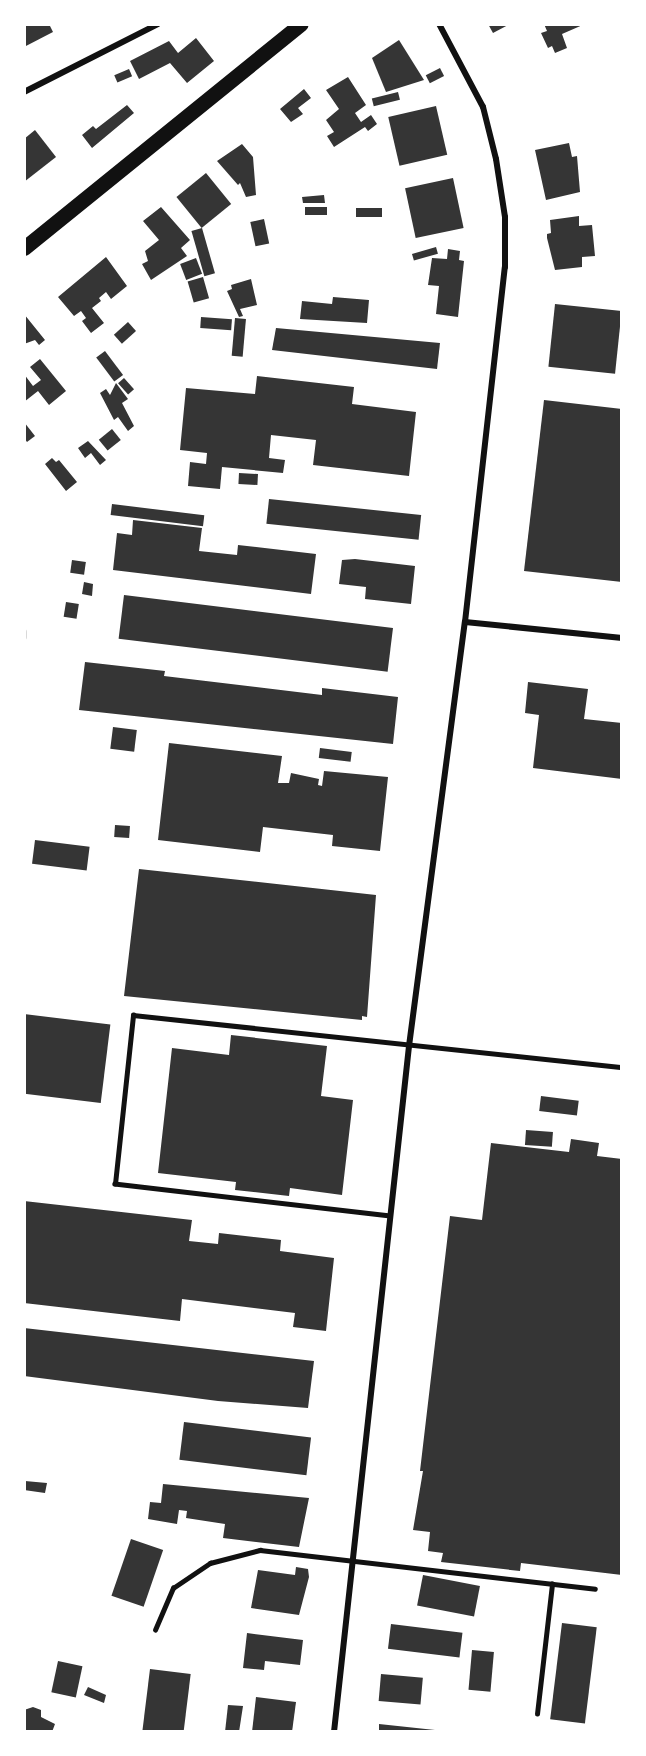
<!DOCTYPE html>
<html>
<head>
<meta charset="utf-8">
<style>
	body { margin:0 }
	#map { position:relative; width:646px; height:1756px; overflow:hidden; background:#fff; font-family:"Open Sans",sans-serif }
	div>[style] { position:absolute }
	.stream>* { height:6px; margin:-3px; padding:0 3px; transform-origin:3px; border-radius:3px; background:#d9d9d9 }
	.building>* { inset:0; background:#353535; transform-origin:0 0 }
	.service>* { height:4.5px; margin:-2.25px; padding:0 2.25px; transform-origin:2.25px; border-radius:2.25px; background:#111 }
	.minor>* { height:6px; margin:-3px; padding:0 3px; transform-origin:3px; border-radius:3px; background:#111 }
	.primary>* { height:15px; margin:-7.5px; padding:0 7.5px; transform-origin:7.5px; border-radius:7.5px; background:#111 }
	span { translate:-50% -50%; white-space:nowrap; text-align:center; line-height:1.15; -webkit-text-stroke:4.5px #fff; paint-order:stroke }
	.frame { position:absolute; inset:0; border:26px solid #fff; pointer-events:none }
</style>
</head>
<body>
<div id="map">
	<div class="stream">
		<div style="left:24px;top:632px;width:5px;rotate:90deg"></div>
	</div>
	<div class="building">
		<div style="clip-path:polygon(24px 24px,49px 24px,53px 32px,24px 47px)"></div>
		<div style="clip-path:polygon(488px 24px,510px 24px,493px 33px)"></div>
		<div style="clip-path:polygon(544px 24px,585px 24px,562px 34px,567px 48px,555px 53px,552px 46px,548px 48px,541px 33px,547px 31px)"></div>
		<div style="clip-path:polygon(196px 38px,214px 61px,187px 83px,170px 63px,139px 79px,130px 61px,169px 41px,178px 53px)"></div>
		<div style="clip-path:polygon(399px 40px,424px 80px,386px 92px,372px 58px)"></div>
		<div style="left:440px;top:68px;width:9px;height:16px;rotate:63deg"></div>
		<div style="left:129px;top:69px;width:8px;height:16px;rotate:67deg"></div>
		<div style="clip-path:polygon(348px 77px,366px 105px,355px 113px,361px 122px,371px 115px,377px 124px,368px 131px,365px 127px,334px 147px,327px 136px,334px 132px,326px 120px,339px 109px,326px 90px)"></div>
		<div style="clip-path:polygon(304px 89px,311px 98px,298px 108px,303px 114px,291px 122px,280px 109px)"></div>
		<div style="left:398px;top:92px;width:8px;height:27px;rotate:76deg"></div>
		<div style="clip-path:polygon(127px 105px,134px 113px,92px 148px,82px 135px,93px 126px,96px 129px)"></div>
		<div style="left:436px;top:106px;width:50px;height:49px;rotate:77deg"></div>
		<div style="clip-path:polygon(35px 130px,56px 157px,24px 182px,24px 139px)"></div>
		<div style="clip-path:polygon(569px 143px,572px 157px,577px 156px,580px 192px,546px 200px,535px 150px)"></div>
		<div style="clip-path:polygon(242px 144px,253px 157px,256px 195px,246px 197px,240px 183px,238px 185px,217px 161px)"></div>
		<div style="left:206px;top:173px;width:40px;height:38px;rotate:51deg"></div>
		<div style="left:453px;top:178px;width:51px;height:49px;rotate:78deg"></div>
		<div style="clip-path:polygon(324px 195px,325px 203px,303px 203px,302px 197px)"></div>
		<div style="clip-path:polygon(161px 207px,190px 240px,181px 248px,187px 256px,151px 280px,142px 264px,148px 261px,145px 251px,159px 240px,143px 221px)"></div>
		<div style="left:305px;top:207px;width:22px;height:8px"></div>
		<div style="left:382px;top:208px;width:9px;height:26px;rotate:90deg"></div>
		<div style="clip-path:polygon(579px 216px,579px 226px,592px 225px,595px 256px,582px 257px,582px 267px,555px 270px,547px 238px,547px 234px,551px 233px,550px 220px)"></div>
		<div style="left:264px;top:219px;width:25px;height:14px;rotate:78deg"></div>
		<div style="left:202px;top:228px;width:47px;height:11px;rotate:74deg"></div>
		<div style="left:436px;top:247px;width:7px;height:25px;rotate:74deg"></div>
		<div style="clip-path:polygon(448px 249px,460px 251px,459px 260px,464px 261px,458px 317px,436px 314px,439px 286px,428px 285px,432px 258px,447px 259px)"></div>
		<div style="clip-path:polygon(106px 257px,127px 286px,111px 299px,106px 292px,99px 298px,101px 301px,92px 308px,104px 323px,91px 333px,82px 321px,86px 318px,81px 311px,74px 316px,58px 297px)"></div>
		<div style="left:196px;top:258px;width:17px;height:17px;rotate:69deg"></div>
		<div style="left:203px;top:277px;width:22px;height:16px;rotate:74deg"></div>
		<div style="clip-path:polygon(251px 279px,257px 305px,240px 309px,243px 316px,239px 317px,227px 291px,232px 289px,231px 285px)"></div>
		<div style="clip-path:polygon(333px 297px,369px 300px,367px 323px,300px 319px,302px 301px,332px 304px)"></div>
		<div style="left:555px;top:304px;width:67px;height:63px;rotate:6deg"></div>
		<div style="clip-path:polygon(24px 314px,45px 340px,39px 345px,35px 340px,24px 344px)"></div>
		<div style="left:201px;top:317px;width:31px;height:11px;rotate:4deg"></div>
		<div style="left:235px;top:318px;width:11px;height:38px;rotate:5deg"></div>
		<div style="left:128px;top:322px;width:12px;height:19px;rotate:48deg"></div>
		<div style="clip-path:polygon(276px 328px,440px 343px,437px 369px,272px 350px)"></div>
		<div style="left:105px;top:351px;width:30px;height:11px;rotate:53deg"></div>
		<div style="clip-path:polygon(40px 359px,66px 391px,49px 405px,38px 391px,24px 402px,24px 374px,33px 386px,41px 380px,30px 367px)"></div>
		<div style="clip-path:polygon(257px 376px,354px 387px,352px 404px,416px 412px,409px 476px,313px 465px,316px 440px,271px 435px,269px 458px,285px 460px,283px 473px,222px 467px,220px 489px,188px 486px,190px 462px,206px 464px,207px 453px,180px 450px,186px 388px,255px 394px)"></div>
		<div style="left:124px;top:378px;width:15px;height:8px;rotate:48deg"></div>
		<div style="clip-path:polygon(116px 383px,128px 399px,122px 403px,134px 426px,128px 431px,118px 417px,114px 420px,100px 393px,106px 389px,110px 395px)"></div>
		<div style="clip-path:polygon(544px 400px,622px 409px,622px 582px,524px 571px)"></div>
		<div style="clip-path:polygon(24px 422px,35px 436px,27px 442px,24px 438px)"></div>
		<div style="left:112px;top:429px;width:14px;height:17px;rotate:51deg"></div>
		<div style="clip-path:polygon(88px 441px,106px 460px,100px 465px,91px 453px,85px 458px,78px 448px)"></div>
		<div style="clip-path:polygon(52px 458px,56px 462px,59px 460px,77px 482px,66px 491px,45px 464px)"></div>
		<div style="left:239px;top:473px;width:19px;height:11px;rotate:3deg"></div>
		<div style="left:269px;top:499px;width:153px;height:25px;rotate:6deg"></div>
		<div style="left:112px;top:504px;width:93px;height:11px;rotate:7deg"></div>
		<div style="clip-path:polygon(133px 520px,202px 528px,199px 551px,237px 555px,238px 545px,316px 554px,311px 594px,113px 570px,117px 533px,132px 535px)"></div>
		<div style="clip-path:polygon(355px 559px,415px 566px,411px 604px,365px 599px,366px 587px,339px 584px,342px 560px)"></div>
		<div style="left:72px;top:560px;width:14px;height:13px;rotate:8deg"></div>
		<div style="clip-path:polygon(84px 582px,93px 584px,92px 596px,82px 594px)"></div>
		<div style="left:124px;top:595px;width:271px;height:44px;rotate:7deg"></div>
		<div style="left:66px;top:602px;width:13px;height:15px;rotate:9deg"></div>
		<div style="clip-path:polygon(85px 662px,165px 671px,164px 676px,322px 695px,322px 688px,398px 697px,393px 744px,79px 710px)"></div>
		<div style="clip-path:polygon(528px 682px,588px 689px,584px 719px,622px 723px,622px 779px,533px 768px,539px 715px,525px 713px)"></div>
		<div style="left:113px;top:727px;width:24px;height:22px;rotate:7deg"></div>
		<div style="clip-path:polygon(169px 743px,282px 756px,278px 783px,289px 783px,291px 773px,319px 779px,318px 785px,322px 786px,324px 771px,388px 777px,380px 851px,332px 846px,333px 835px,263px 827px,260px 852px,158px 840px)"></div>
		<div style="left:320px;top:748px;width:32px;height:10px;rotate:7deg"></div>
		<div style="left:115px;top:825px;width:15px;height:12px;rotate:4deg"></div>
		<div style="left:35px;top:840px;width:55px;height:24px;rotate:7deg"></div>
		<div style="clip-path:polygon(139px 869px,376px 895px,367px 1017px,362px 1016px,362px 1020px,124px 996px)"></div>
		<div style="left:24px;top:1014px;width:87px;height:79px;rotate:7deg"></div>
		<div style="clip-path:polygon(231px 1035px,327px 1046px,321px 1096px,353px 1100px,342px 1195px,290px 1188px,289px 1196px,235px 1190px,236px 1182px,158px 1173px,172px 1048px,229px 1055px)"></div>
		<div style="left:541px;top:1096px;width:38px;height:15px;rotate:7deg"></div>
		<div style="left:526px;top:1130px;width:27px;height:15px;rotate:4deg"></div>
		<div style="clip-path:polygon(571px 1139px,599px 1143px,597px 1156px,622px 1159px,622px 1575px,521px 1563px,520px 1571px,441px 1562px,443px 1553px,428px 1551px,430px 1532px,413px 1530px,423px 1471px,420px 1471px,450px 1216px,482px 1220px,491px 1143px,569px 1152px)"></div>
		<div style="clip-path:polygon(24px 1201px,192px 1220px,189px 1241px,218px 1244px,219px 1233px,281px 1240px,280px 1251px,334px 1258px,326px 1331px,293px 1327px,295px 1313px,182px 1299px,180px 1321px,24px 1303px)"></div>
		<div style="clip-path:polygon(24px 1328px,314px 1361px,308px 1408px,218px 1401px,24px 1376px)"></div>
		<div style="left:184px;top:1422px;width:128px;height:38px;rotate:7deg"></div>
		<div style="clip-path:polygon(25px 1481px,47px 1483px,45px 1493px,24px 1490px)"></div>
		<div style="clip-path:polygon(163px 1484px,309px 1498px,299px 1547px,223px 1538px,225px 1524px,186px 1518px,187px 1511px,179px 1510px,177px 1524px,148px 1519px,150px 1502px,161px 1503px)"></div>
		<div style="left:131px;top:1539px;width:34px;height:60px;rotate:19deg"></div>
		<div style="clip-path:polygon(296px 1567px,308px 1569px,309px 1577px,299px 1615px,251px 1608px,258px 1570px,295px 1575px)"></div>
		<div style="left:423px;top:1575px;width:58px;height:31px;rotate:11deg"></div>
		<div style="left:562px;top:1623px;width:35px;height:97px;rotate:7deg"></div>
		<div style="left:391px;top:1624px;width:72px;height:25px;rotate:7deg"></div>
		<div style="clip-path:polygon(247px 1633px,303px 1640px,300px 1665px,265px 1661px,264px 1670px,243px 1668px)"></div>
		<div style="left:472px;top:1650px;width:22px;height:40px;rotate:5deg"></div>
		<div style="left:58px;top:1661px;width:25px;height:32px;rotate:12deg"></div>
		<div style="left:150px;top:1669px;width:41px;height:64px;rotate:7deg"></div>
		<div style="left:381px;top:1674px;width:42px;height:27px;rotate:5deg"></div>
		<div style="clip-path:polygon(88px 1687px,106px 1695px,104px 1703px,84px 1695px)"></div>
		<div style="clip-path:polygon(256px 1697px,296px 1702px,292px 1732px,252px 1732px)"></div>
		<div style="clip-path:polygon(228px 1705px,243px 1706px,239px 1732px,225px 1732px)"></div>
		<div style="clip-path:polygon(33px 1707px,41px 1710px,41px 1717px,55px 1724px,52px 1732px,24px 1732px,24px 1710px)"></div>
		<div style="clip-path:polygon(379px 1724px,435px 1730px,434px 1732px,379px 1732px)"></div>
	</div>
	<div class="service">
		<div style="left:390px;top:1216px;width:277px;rotate:-173.4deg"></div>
		<div style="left:115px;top:1184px;width:170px;rotate:-83.9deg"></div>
		<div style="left:133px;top:1015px;width:492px;rotate:6.1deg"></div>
		<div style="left:155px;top:1630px;width:46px;rotate:-66.8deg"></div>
		<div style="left:173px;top:1588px;width:45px;rotate:-34deg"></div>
		<div style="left:210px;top:1563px;width:52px;rotate:-14.6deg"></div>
		<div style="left:260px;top:1550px;width:337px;rotate:6.6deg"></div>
		<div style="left:537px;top:1714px;width:131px;rotate:-83.4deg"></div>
	</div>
	<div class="minor">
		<div style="left:24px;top:92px;width:150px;rotate:-26.9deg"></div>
		<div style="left:465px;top:622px;width:158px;rotate:5.8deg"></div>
		<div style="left:334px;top:1732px;width:690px;rotate:-83.76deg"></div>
		<div style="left:409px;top:1046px;width:428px;rotate:-82.5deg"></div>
		<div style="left:465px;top:622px;width:357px;rotate:-83.6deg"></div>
		<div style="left:505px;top:267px;width:50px;rotate:-90deg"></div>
		<div style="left:505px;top:217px;width:59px;rotate:-98.8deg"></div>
		<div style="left:496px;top:159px;width:54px;rotate:-104deg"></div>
		<div style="left:483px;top:107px;width:94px;rotate:-117.9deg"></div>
	</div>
	<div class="primary">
		<div style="left:24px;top:248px;width:356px;rotate:-39deg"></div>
	</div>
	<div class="frame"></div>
</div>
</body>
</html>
